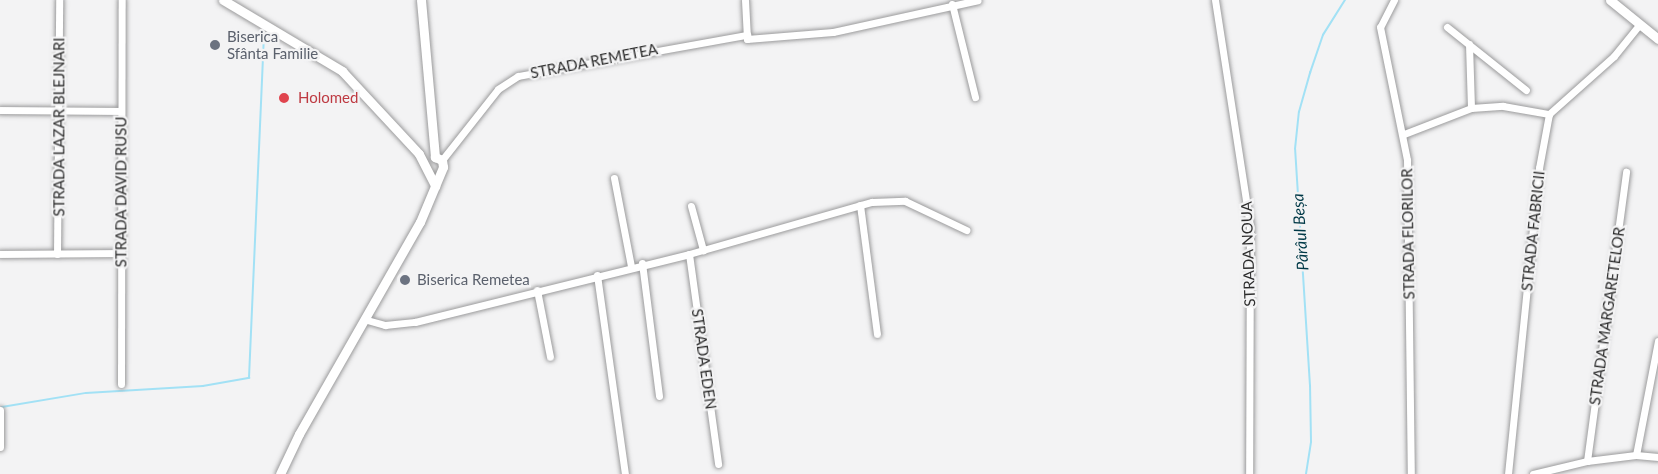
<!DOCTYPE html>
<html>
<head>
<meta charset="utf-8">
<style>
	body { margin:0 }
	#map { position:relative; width:1658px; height:474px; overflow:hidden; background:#f3f3f4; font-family:Lato,sans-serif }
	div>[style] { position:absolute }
	.stream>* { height:1.5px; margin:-0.75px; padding:0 0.75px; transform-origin:0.75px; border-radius:0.75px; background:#a2e1f5 }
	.roads { filter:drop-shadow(0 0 2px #9b9b9c) drop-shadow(0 0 2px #9b9b9c) }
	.street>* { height:7px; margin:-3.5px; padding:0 3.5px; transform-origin:3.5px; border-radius:3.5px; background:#fff }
	.secondary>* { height:9px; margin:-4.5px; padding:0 4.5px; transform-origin:4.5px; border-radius:4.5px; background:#fff }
	.dots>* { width:16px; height:16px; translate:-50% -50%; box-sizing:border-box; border:3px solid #f3f3f4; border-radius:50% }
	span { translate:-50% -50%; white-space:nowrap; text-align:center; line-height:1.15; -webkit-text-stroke:4.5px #f3f3f4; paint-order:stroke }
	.worship-label { font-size:15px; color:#5b616d }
	.left { translate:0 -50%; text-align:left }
	.street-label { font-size:15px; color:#2d2d2d }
	.health-label { font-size:15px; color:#be3a42 }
	.water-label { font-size:16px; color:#003947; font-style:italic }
</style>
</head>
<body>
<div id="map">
	<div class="stream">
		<div style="left:2px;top:407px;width:85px;rotate:-9.5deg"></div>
		<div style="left:86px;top:393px;width:117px;rotate:-3.4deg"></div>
		<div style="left:203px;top:386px;width:47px;rotate:-9.9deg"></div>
		<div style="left:249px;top:378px;width:346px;rotate:-87.5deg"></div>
		<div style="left:1306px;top:474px;width:32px;rotate:-81deg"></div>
		<div style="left:1311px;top:442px;width:56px;rotate:-91deg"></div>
		<div style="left:1310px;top:386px;width:237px;rotate:-93.6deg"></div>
		<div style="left:1295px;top:149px;width:37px;rotate:-84deg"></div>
		<div style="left:1299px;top:112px;width:41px;rotate:-74.2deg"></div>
		<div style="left:1310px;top:73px;width:40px;rotate:-71.1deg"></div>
		<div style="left:1323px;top:35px;width:41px;rotate:-57.8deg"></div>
	</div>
	<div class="roads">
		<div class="street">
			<div style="left:745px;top:0;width:35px;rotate:87deg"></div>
			<div style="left:1215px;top:0;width:230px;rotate:81.2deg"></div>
			<div style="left:1250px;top:227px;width:247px;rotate:90.2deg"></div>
			<div style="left:1394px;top:0;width:30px;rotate:117deg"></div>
			<div style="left:1380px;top:27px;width:136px;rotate:78.5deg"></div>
			<div style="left:1407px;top:160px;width:314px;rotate:89.3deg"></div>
			<div style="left:952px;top:4px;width:96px;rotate:76.1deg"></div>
			<div style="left:1447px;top:27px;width:101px;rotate:38.6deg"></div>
			<div style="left:747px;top:35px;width:4px;rotate:90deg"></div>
			<div style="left:747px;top:39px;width:86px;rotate:-4.7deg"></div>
			<div style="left:833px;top:32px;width:148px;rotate:-12.4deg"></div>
			<div style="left:1469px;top:44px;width:64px;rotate:88.2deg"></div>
			<div style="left:0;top:110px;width:121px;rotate:0.5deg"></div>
			<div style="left:1404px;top:134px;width:72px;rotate:-21.2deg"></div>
			<div style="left:1471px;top:108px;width:32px;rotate:-4deg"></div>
			<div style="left:1503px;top:106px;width:47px;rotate:9.9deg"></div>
			<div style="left:442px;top:160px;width:90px;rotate:-51.7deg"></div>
			<div style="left:498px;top:89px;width:24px;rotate:-33deg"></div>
			<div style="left:518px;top:76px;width:233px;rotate:-10.2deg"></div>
			<div style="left:614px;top:178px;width:90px;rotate:79.1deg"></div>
			<div style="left:860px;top:205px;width:130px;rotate:82.5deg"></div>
			<div style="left:691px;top:206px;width:46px;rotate:74.7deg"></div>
			<div style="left:0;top:254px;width:120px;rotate:-0.5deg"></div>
			<div style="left:57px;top:254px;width:254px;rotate:-89.5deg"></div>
			<div style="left:689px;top:254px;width:212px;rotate:82.1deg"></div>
			<div style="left:642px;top:263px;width:134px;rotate:82.7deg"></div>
			<div style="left:597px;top:275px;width:201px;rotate:82deg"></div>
			<div style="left:537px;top:290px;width:68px;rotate:79deg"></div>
			<div style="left:367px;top:320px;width:19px;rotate:16deg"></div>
			<div style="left:385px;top:325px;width:30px;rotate:-6deg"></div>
			<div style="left:415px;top:322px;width:282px;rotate:-13.9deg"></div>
			<div style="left:689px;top:254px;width:190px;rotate:-15.9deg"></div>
			<div style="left:872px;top:202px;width:33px;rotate:-2deg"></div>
			<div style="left:905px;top:201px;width:68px;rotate:25.4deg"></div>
			<div style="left:121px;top:384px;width:384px;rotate:-89.9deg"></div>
			<div style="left:0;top:410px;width:37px;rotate:90deg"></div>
			<div style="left:1636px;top:455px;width:116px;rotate:-79.1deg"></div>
			<div style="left:1587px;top:461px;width:292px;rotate:-82.3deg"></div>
			<div style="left:1508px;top:474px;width:308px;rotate:-84.2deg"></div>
			<div style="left:1539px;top:168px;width:55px;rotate:-79.5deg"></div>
			<div style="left:1549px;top:114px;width:87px;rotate:-41.7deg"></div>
			<div style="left:1614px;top:56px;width:40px;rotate:-51deg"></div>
			<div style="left:1533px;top:474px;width:56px;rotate:-13.5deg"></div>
			<div style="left:1587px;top:461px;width:49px;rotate:-7deg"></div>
			<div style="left:1636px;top:455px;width:22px;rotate:5deg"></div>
		</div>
		<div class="secondary">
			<div style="left:223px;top:0;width:139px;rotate:30.8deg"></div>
			<div style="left:342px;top:71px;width:113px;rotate:47.1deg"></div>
			<div style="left:419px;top:154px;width:36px;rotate:63deg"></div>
			<div style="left:421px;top:0;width:158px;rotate:84.9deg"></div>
			<div style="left:1610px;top:0;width:62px;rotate:39.1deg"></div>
			<div style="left:280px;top:474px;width:44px;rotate:-64.6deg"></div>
			<div style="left:299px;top:434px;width:244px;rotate:-60.3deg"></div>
			<div style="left:420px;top:222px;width:60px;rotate:-67.3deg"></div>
			<div style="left:443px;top:167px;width:7px;rotate:-98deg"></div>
			<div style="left:442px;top:160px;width:8px;rotate:-157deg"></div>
		</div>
	</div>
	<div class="dots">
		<div style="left:215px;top:45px;background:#6b7280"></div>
		<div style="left:284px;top:98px;background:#e0444e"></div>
		<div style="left:405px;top:280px;background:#6b7280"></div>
	</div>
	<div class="worship-label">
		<span class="left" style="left:227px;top:45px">Biserica<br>Sfânta Familie</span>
		<span class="left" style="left:417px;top:280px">Biserica Remetea</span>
	</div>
	<div class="street-label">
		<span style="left:594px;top:61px;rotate:-11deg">STRADA REMETEA</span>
		<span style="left:59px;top:127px;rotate:-90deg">STRADA LAZAR BLEJNARI</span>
		<span style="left:121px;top:192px;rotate:-90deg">STRADA DAVID RUSU</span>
		<span style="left:1533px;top:231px;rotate:-84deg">STRADA FABRICII</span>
		<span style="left:1408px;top:234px;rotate:-91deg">STRADA FLORILOR</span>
		<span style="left:1248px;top:254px;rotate:-92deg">STRADA NOUA</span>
		<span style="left:1607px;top:316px;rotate:-82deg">STRADA MARGARETELOR</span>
		<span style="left:704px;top:359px;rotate:82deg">STRADA EDEN</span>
	</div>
	<div class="health-label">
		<span class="left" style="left:298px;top:98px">Holomed</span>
	</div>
	<div class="water-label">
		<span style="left:1300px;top:232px;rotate:-94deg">Pârâul Beșa</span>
	</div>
</div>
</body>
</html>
